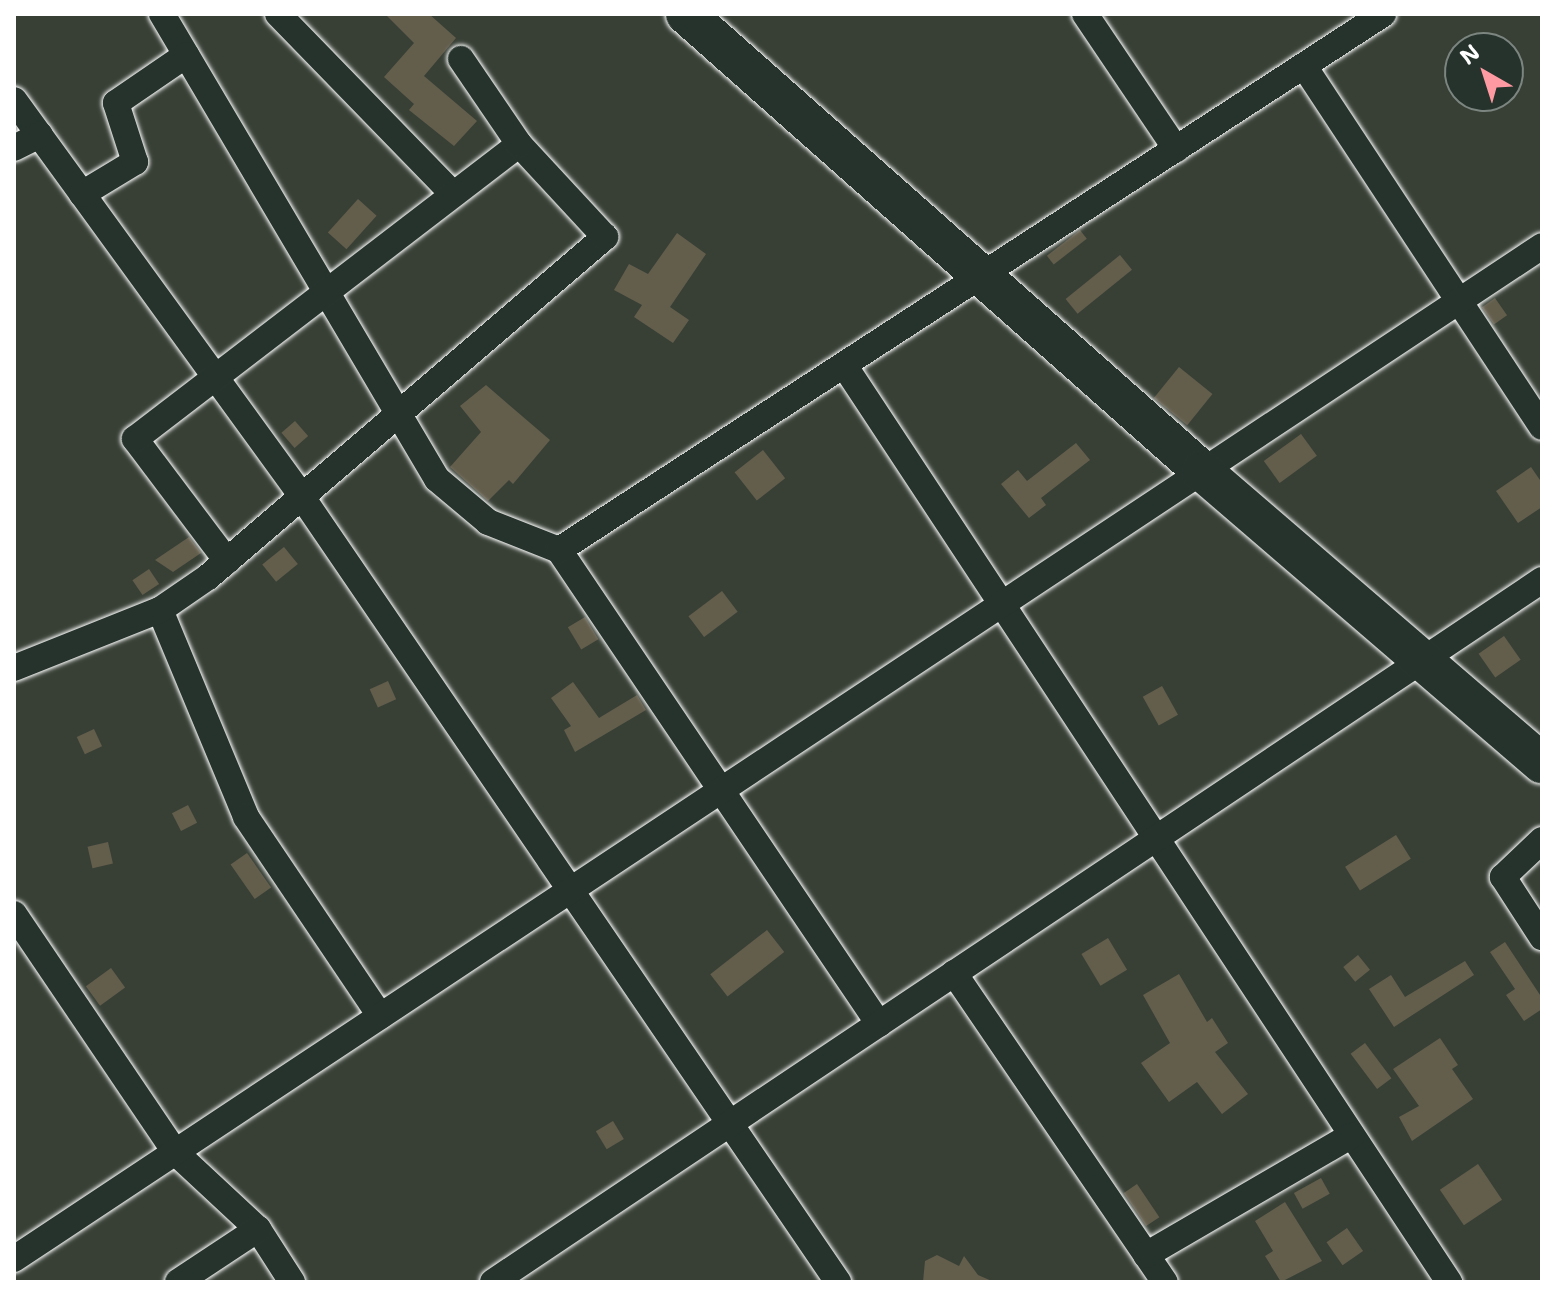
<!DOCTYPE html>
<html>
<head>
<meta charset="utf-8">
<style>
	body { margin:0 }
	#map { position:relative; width:1556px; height:1296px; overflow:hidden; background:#384036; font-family:"Shantell Sans",sans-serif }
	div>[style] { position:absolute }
	.building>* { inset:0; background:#635d4c; transform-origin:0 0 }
	.roads { filter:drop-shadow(0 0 2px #fff) drop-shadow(0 0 2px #fff) }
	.street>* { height:26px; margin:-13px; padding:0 13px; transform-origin:13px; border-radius:13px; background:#26332d }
	.primary>* { height:40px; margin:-20px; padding:0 20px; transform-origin:20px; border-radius:20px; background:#26332d }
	span { translate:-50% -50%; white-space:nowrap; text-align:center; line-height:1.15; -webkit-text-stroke:6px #26332d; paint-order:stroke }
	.frame { position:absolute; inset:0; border:16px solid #fff; pointer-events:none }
	.north { position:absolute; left:1444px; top:32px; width:80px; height:80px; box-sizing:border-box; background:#26332d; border:2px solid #7d8581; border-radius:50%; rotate:321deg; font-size:22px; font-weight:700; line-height:32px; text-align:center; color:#fff }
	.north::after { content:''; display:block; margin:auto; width:28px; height:36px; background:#ff9aa2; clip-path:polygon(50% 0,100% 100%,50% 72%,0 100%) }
</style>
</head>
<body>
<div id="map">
	<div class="building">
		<div style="clip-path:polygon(385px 14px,429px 14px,456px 38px,424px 76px,477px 121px,454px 146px,409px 110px,414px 104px,384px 77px,414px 43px)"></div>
		<div style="left:358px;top:199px;width:25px;height:45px;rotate:42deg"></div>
		<div style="left:1080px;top:230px;width:11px;height:42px;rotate:52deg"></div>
		<div style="clip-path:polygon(677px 233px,706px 254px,670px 307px,689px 320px,673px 343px,634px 317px,642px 305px,614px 290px,629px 264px,648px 274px)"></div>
		<div style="left:1120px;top:255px;width:19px;height:70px;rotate:51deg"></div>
		<div style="left:1495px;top:298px;width:21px;height:16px;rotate:55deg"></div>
		<div style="left:1179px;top:367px;width:43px;height:40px;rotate:39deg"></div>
		<div style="clip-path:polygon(486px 385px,550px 440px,513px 484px,509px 480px,488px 501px,450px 467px,481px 432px,460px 406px)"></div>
		<div style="left:295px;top:421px;width:20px;height:18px;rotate:49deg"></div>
		<div style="left:1301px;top:434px;width:27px;height:46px;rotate:54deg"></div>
		<div style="clip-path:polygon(1076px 443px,1090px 460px,1041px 498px,1046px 505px,1029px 518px,1001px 484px,1018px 470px,1027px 481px)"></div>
		<div style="left:763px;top:450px;width:36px;height:36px;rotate:52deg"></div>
		<div style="clip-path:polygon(1531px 467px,1542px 483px,1542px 507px,1518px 523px,1496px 491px)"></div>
		<div style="clip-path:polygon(189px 537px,201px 553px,173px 572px,155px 560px)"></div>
		<div style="left:284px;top:547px;width:22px;height:28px;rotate:51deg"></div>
		<div style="left:149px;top:569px;width:18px;height:20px;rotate:56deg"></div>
		<div style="left:722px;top:591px;width:26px;height:42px;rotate:53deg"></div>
		<div style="left:585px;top:617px;width:26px;height:20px;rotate:59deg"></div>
		<div style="left:1504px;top:636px;width:29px;height:31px;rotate:55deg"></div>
		<div style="left:388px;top:681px;width:20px;height:20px;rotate:66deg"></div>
		<div style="clip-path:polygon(573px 682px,599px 718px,637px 695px,646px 710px,575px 752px,564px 730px,571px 726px,551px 698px)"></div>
		<div style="left:1162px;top:686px;width:33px;height:22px;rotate:61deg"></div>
		<div style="left:94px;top:729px;width:19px;height:19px;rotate:65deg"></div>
		<div style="left:188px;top:805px;width:20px;height:18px;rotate:63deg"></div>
		<div style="left:1396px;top:835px;width:28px;height:60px;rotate:58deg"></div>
		<div style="left:108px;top:842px;width:22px;height:21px;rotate:77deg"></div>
		<div style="left:247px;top:853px;width:42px;height:20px;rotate:55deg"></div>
		<div style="left:767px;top:930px;width:28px;height:72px;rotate:52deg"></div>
		<div style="left:1108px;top:938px;width:37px;height:31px;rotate:59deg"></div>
		<div style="clip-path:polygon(1505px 942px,1542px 998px,1542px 1009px,1524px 1021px,1506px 995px,1515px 989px,1490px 952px)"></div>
		<div style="left:1358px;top:955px;width:19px;height:19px;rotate:51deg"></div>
		<div style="clip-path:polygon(1465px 961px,1474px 975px,1394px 1027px,1369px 989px,1391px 975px,1405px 997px)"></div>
		<div style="left:111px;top:968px;width:24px;height:31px;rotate:54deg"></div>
		<div style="clip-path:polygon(1179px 974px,1207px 1022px,1212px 1018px,1228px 1043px,1215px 1052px,1248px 1094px,1222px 1114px,1197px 1082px,1169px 1102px,1141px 1063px,1170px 1043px,1143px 995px)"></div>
		<div style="clip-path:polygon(1440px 1038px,1458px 1065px,1452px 1069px,1473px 1099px,1412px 1141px,1399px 1117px,1419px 1106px,1393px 1069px)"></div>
		<div style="left:1365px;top:1043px;width:44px;height:18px;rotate:53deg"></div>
		<div style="left:613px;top:1121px;width:21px;height:20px;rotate:59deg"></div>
		<div style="left:1478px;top:1164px;width:43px;height:46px;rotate:56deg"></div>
		<div style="left:1321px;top:1178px;width:18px;height:31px;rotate:61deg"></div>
		<div style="left:1137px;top:1184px;width:40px;height:16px;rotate:56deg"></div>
		<div style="clip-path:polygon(1285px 1202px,1322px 1261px,1281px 1282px,1265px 1256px,1273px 1251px,1255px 1221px)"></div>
		<div style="left:1347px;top:1228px;width:28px;height:25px;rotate:55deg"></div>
		<div style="clip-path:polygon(937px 1255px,959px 1266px,964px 1256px,978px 1275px,994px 1282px,923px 1282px,925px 1261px)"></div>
	</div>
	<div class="roads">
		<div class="street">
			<div style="left:162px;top:14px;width:540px;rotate:59.4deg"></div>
			<div style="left:437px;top:479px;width:67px;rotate:40.1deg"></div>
			<div style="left:488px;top:522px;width:76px;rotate:21.5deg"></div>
			<div style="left:559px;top:550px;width:572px;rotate:55.98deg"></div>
			<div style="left:278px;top:14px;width:251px;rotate:45.8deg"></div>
			<div style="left:1085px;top:14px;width:163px;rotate:56deg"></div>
			<div style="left:1304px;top:66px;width:432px;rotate:56.6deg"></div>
			<div style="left:14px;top:100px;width:490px;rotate:54deg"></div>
			<div style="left:302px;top:497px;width:951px;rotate:55.67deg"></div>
			<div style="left:14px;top:148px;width:29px;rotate:-27deg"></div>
			<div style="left:82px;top:194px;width:62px;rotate:-31.1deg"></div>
			<div style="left:135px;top:162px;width:62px;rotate:-107.9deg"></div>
			<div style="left:116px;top:103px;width:85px;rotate:-34.4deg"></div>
			<div style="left:844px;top:365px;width:1099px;rotate:56.58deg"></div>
			<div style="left:559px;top:550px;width:983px;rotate:-33.04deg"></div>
			<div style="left:227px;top:561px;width:153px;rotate:-127deg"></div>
			<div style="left:135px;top:439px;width:484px;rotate:-37.5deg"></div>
			<div style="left:160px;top:610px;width:224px;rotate:67.4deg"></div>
			<div style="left:246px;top:817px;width:240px;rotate:56deg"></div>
			<div style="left:14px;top:668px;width:157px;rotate:-21.7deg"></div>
			<div style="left:160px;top:610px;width:58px;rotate:-34.5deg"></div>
			<div style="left:208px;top:577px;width:523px;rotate:-40.58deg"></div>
			<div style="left:605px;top:237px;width:127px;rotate:-132.8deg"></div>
			<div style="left:519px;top:144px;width:103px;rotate:-124.3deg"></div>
			<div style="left:1542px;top:840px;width:54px;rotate:136.5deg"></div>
			<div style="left:1503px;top:877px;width:72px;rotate:57deg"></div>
			<div style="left:14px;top:914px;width:287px;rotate:55.9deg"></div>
			<div style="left:175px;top:1152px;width:113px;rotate:42.9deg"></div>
			<div style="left:258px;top:1229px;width:63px;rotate:57.3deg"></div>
			<div style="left:954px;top:973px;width:374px;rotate:55.7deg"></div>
			<div style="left:1146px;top:1255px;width:238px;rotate:-30.2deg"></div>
			<div style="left:14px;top:1259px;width:1833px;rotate:-33.54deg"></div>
			<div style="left:178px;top:1282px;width:96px;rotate:-33.5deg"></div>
			<div style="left:493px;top:1282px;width:1262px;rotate:-33.79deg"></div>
		</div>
		<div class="primary">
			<div style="left:686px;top:14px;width:689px;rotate:41.53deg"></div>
			<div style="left:1202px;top:471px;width:448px;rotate:40.7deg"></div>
		</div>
	</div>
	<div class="frame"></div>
	<div class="north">N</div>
</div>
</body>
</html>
